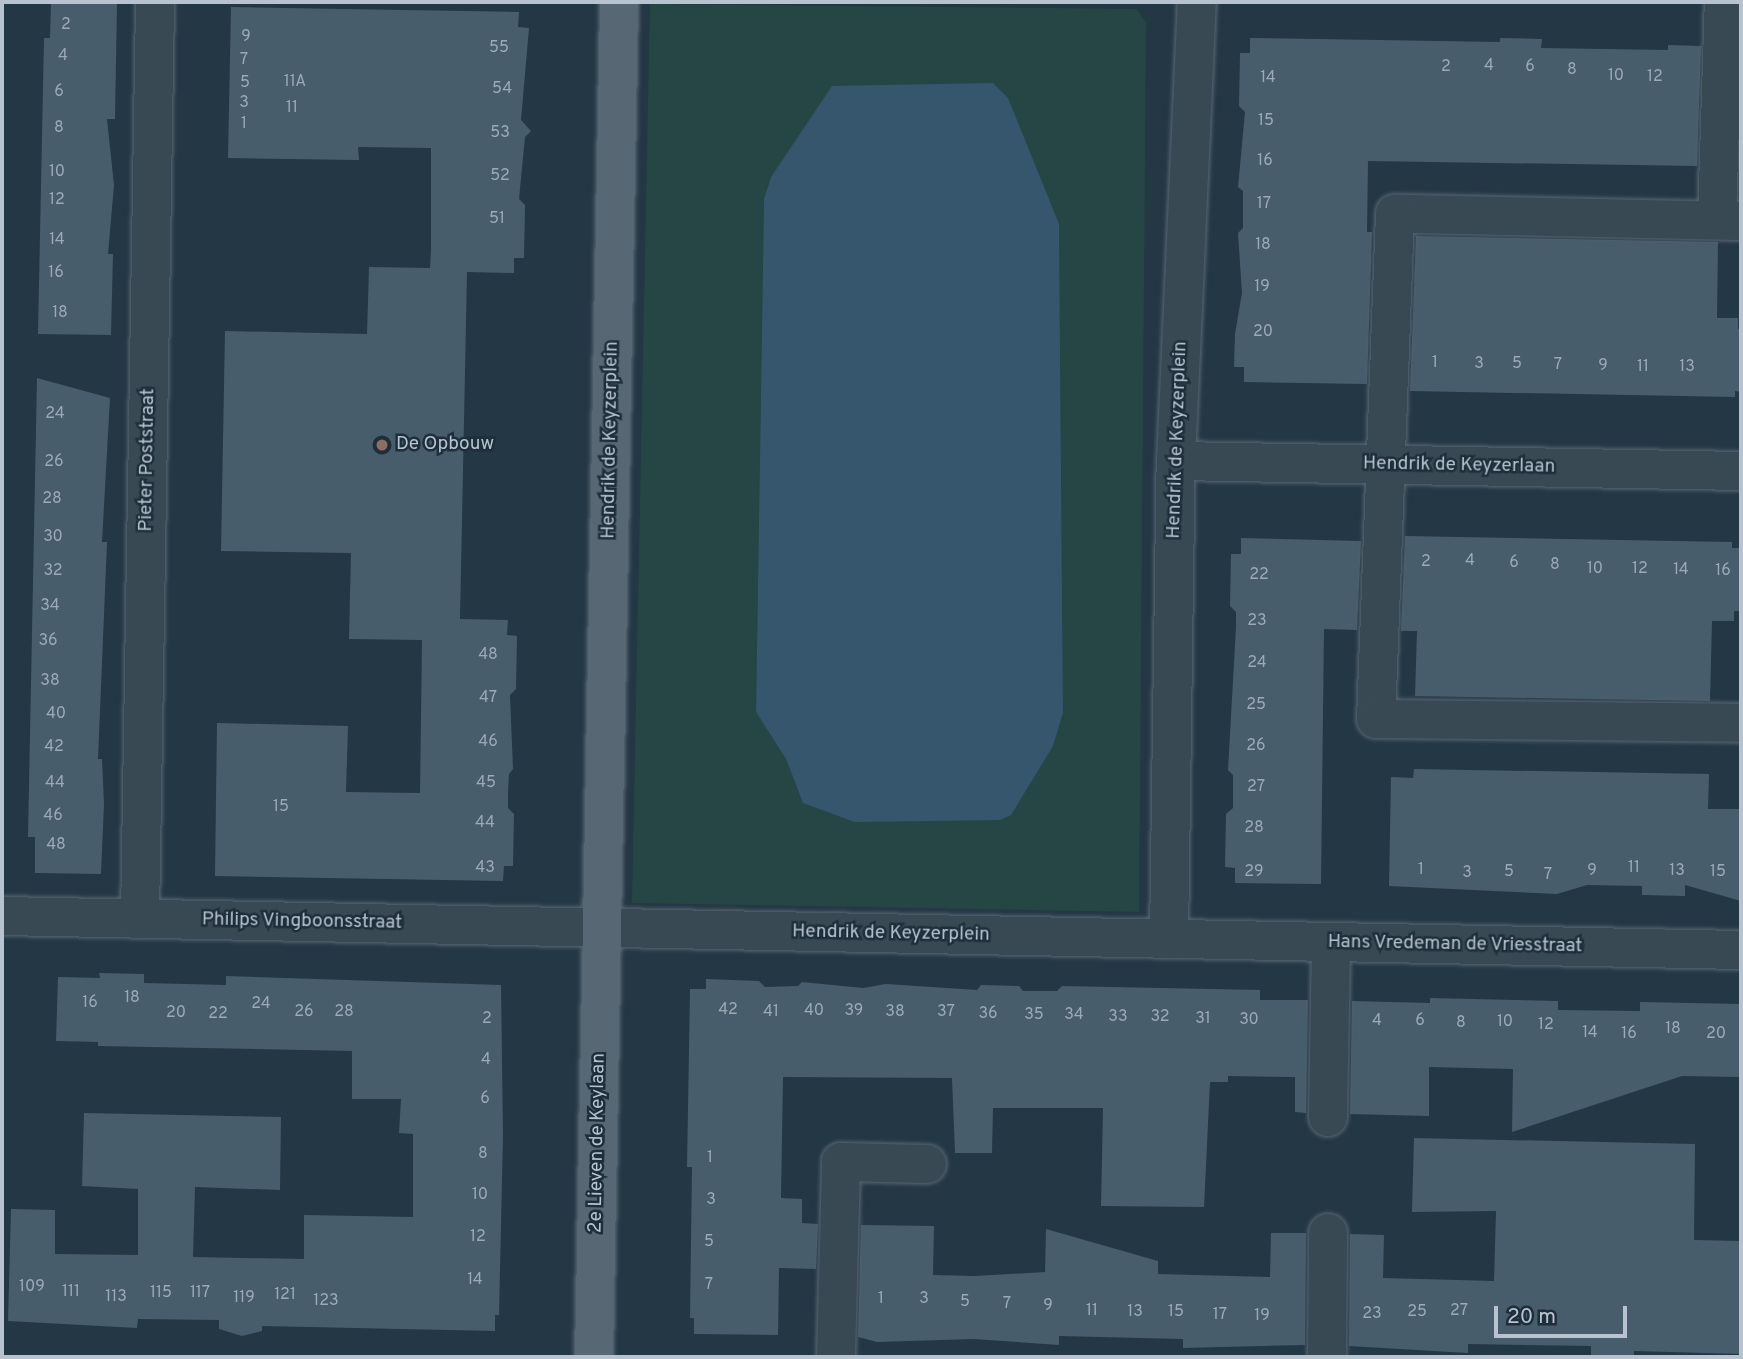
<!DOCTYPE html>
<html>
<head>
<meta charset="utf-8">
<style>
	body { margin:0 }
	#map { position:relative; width:1743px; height:1359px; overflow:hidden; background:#243745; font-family:Overpass,sans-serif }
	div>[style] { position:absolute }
	.green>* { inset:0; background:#264645 }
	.water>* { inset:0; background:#36566e }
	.building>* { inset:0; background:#485d6c }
	.roads { filter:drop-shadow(0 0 2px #586672) drop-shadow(0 0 2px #586672) }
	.minor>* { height:38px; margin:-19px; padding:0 19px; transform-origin:19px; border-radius:19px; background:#394954 }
	.major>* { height:38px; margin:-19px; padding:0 19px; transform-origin:19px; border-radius:19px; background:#576874 }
	.dots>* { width:19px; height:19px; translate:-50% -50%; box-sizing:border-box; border:4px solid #1e2e3a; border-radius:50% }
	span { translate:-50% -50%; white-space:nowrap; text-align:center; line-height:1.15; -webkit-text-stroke:5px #1e2e3a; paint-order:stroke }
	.number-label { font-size:16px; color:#9baab6 }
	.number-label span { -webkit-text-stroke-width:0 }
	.street-label { font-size:19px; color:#b7c3ce }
	.poi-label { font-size:19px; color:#b7c3ce }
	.left { translate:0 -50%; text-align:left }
	.frame { position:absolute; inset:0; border:4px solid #b7c3ce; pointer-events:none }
	.scale { position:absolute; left:1494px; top:1306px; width:133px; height:32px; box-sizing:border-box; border:4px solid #b7c3ce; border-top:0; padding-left:9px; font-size:21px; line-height:24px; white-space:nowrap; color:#b7c3ce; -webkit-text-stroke:5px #1e2e3a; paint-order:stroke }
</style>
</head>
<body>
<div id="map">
	<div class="green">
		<div style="clip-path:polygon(evenodd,650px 4px,1137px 9px,1146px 23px,1139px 912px,632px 903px,650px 4px,833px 86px,1059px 224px,1063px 712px,1053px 746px,803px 803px,786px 759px,756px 712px,764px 199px,771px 177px,833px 86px)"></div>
	</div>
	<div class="water">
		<div style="clip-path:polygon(993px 83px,1008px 98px,1059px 224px,1063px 713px,1053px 746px,1011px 815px,1000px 820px,855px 822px,803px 803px,786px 759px,756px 712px,764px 199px,771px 177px,832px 86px)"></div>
	</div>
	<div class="building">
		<div style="clip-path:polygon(51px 2px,117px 3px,115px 119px,107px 119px,114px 185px,108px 254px,113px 254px,111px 335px,38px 334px,44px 38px,50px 38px)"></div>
		<div style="clip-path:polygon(231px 7px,519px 12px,518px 27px,529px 28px,521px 120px,531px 131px,525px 137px,519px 199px,525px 205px,524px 258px,514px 258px,514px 273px,467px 272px,460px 619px,508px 620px,507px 635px,517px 636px,516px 689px,510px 695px,513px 769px,509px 774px,508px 793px,508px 808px,514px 814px,513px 866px,504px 866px,503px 881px,215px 876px,217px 723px,348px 726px,346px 792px,420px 793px,422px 640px,349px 639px,351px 553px,221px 551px,225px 331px,367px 334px,369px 267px,430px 268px,431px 250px,431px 148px,358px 147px,359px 160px,228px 158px)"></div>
		<div style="clip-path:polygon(1250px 38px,1500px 42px,1500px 38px,1542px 39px,1541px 48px,1668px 50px,1668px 45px,1701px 46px,1697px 166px,1368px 161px,1367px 232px,1372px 232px,1367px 384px,1244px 382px,1244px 367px,1234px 367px,1235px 334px,1242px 293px,1238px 233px,1243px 228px,1243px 191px,1238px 187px,1245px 112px,1239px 106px,1240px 53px,1250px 53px)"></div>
		<div style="clip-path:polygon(1416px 236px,1718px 242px,1717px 318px,1738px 318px,1738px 329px,1741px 328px,1741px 392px,1735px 391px,1735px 397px,1410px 391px)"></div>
		<div style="clip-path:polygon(37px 378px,110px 398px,102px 542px,107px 542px,98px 759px,102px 759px,104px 804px,101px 874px,35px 873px,35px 837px,28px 837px)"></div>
		<div style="clip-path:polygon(1405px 536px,1732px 542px,1732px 548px,1741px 548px,1741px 611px,1734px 611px,1734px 621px,1712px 621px,1710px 701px,1415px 696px,1417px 631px,1401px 631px)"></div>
		<div style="clip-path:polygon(1241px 538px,1361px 541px,1357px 630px,1324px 629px,1321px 884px,1235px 883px,1235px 868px,1225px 867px,1226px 814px,1233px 808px,1233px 775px,1228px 770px,1236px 627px,1236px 612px,1230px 606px,1231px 554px,1241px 554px)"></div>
		<div style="clip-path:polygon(1414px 769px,1709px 774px,1708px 809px,1741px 809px,1741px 901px,1685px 885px,1685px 896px,1642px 895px,1642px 886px,1587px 885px,1557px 894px,1389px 886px,1391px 777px,1413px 778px)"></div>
		<div style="clip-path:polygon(99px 973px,144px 974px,144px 983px,226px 985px,226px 976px,501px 985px,503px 1135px,499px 1315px,495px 1315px,495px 1331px,262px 1326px,262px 1331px,242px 1336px,219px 1329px,219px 1320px,138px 1319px,137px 1328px,8px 1321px,11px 1209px,55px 1210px,55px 1254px,138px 1255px,138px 1189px,82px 1186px,84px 1113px,281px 1117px,280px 1190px,195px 1187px,193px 1257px,304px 1259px,304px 1215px,413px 1217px,413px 1134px,399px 1133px,401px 1099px,352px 1099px,352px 1051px,98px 1046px,98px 1042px,56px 1041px,58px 977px,100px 978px)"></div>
		<div style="clip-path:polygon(706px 979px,759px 981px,765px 987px,798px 986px,802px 982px,863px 988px,886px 984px,977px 990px,981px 985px,1019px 986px,1023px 991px,1057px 991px,1062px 986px,1260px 990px,1260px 1000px,1308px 1000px,1306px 1113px,1295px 1112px,1295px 1077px,1228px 1076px,1228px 1082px,1210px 1082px,1204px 1207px,1101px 1206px,1103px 1108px,993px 1108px,992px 1153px,955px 1153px,952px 1078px,783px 1077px,781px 1198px,802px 1199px,802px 1223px,818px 1224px,816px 1269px,779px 1268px,778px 1335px,694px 1334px,694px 1318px,690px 1318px,692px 1167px,687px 1167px,690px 989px,706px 989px)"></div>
		<div style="clip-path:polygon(1430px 998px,1558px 1001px,1558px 1010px,1640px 1011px,1640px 1002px,1741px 1004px,1741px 1077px,1682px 1076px,1512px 1132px,1513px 1069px,1429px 1067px,1429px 1116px,1350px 1114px,1352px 1001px,1430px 1003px)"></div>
		<div style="clip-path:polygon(1414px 1138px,1695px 1144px,1694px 1240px,1741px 1241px,1741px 1354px,1634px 1351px,1634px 1356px,1591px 1355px,1591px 1346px,1468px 1344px,1468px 1353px,1349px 1346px,1350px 1234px,1384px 1235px,1383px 1278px,1494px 1281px,1496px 1211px,1412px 1212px)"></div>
		<div style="clip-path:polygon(861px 1225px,934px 1226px,933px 1275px,975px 1276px,1045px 1272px,1046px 1229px,1158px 1261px,1158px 1274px,1270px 1277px,1271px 1233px,1306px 1233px,1305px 1345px,1183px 1348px,1183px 1339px,1059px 1336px,1059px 1345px,974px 1339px,877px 1342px,858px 1337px)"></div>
	</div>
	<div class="roads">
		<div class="minor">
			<div style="left:1717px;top:220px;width:218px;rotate:-88.2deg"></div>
			<div style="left:1741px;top:221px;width:346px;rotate:-178.8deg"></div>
			<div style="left:1395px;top:214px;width:505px;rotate:92.15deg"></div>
			<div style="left:1376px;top:719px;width:365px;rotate:0.6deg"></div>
			<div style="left:1176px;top:461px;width:565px;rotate:1.01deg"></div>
			<div style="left:2px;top:916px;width:1739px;rotate:1.12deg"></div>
			<div style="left:140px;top:918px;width:916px;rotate:-89.06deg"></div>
			<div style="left:1169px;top:939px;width:478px;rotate:-89.2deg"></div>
			<div style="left:1176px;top:461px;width:459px;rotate:-87.4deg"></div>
			<div style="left:1328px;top:1117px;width:175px;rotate:-89deg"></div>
			<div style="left:836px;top:1357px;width:195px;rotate:-88.5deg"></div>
			<div style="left:841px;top:1162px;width:86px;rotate:1.3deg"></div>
			<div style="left:1327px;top:1357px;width:124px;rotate:-89.5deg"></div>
		</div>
		<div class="major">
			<div style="left:594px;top:1357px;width:1355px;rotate:-88.94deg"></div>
		</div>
	</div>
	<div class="dots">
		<div style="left:382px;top:445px;background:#8d6e63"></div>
	</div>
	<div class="number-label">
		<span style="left:66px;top:25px">2</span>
		<span style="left:246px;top:37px">9</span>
		<span style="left:499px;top:48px">55</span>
		<span style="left:63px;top:56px">4</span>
		<span style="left:244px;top:60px">7</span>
		<span style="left:1489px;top:66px">4</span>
		<span style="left:1446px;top:67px">2</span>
		<span style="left:1530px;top:67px">6</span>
		<span style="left:1572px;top:70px">8</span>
		<span style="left:1616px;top:76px">10</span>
		<span style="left:1655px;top:77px">12</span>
		<span style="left:1268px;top:78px">14</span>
		<span style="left:295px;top:82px">11A</span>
		<span style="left:245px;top:83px">5</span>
		<span style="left:502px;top:89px">54</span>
		<span style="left:59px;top:92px">6</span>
		<span style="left:244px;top:103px">3</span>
		<span style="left:292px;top:108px">11</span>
		<span style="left:1266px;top:121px">15</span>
		<span style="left:244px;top:124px">1</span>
		<span style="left:59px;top:128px">8</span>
		<span style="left:500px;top:133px">53</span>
		<span style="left:1265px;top:161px">16</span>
		<span style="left:57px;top:172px">10</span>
		<span style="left:500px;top:176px">52</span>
		<span style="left:57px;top:200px">12</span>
		<span style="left:1264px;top:204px">17</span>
		<span style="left:497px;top:219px">51</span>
		<span style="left:57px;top:240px">14</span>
		<span style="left:1263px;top:245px">18</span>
		<span style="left:56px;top:273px">16</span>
		<span style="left:1262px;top:287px">19</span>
		<span style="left:60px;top:313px">18</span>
		<span style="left:1263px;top:332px">20</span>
		<span style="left:1435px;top:363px">1</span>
		<span style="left:1479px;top:364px">3</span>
		<span style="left:1517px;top:364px">5</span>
		<span style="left:1558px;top:365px">7</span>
		<span style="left:1603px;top:366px">9</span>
		<span style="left:1643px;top:367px">11</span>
		<span style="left:1687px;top:367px">13</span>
		<span style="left:55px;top:414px">24</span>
		<span style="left:54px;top:462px">26</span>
		<span style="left:52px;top:499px">28</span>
		<span style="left:53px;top:537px">30</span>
		<span style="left:1470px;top:561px">4</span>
		<span style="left:1426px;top:562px">2</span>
		<span style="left:1514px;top:563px">6</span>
		<span style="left:1555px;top:565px">8</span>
		<span style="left:1595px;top:569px">10</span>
		<span style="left:1640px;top:569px">12</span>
		<span style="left:1681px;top:570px">14</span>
		<span style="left:53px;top:571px">32</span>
		<span style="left:1723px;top:571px">16</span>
		<span style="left:1259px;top:575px">22</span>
		<span style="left:50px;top:606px">34</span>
		<span style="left:1257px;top:621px">23</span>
		<span style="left:48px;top:641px">36</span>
		<span style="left:488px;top:655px">48</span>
		<span style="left:1257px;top:663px">24</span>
		<span style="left:50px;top:681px">38</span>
		<span style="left:488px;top:698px">47</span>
		<span style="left:1256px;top:705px">25</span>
		<span style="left:56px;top:714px">40</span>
		<span style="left:488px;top:742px">46</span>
		<span style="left:1256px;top:746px">26</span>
		<span style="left:54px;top:747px">42</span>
		<span style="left:55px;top:783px">44</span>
		<span style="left:486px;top:783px">45</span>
		<span style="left:1256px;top:787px">27</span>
		<span style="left:281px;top:807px">15</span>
		<span style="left:53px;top:816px">46</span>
		<span style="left:485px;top:823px">44</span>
		<span style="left:1254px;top:828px">28</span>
		<span style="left:56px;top:845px">48</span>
		<span style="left:485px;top:868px">43</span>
		<span style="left:1634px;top:868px">11</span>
		<span style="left:1421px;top:870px">1</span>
		<span style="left:1592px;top:871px">9</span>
		<span style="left:1677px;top:871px">13</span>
		<span style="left:1254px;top:872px">29</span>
		<span style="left:1509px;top:872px">5</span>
		<span style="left:1718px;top:872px">15</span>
		<span style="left:1467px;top:873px">3</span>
		<span style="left:1548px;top:875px">7</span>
		<span style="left:132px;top:998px">18</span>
		<span style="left:90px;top:1003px">16</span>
		<span style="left:261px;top:1004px">24</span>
		<span style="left:728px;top:1010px">42</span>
		<span style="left:814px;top:1011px">40</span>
		<span style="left:854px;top:1011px">39</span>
		<span style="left:304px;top:1012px">26</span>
		<span style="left:344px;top:1012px">28</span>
		<span style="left:771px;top:1012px">41</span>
		<span style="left:895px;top:1012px">38</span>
		<span style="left:946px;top:1012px">37</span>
		<span style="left:176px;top:1013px">20</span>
		<span style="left:218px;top:1014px">22</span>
		<span style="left:988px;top:1014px">36</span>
		<span style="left:1034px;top:1015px">35</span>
		<span style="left:1074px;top:1015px">34</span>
		<span style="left:1118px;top:1017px">33</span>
		<span style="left:1160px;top:1017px">32</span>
		<span style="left:487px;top:1019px">2</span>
		<span style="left:1203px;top:1019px">31</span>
		<span style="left:1249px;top:1020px">30</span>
		<span style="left:1377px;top:1021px">4</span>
		<span style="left:1420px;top:1021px">6</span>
		<span style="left:1505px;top:1022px">10</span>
		<span style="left:1461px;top:1023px">8</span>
		<span style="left:1546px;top:1025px">12</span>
		<span style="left:1673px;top:1029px">18</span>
		<span style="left:1590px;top:1033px">14</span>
		<span style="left:1629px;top:1034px">16</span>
		<span style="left:1716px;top:1034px">20</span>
		<span style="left:486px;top:1060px">4</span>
		<span style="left:485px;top:1099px">6</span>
		<span style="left:483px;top:1154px">8</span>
		<span style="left:710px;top:1158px">1</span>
		<span style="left:480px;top:1195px">10</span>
		<span style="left:711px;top:1200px">3</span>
		<span style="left:478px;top:1237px">12</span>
		<span style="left:709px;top:1242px">5</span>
		<span style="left:475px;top:1280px">14</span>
		<span style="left:709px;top:1285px">7</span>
		<span style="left:32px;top:1287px">109</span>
		<span style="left:71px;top:1292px">111</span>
		<span style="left:161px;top:1293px">115</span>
		<span style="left:200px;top:1293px">117</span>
		<span style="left:285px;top:1295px">121</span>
		<span style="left:116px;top:1297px">113</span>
		<span style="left:244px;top:1298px">119</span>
		<span style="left:881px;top:1299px">1</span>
		<span style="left:924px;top:1299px">3</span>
		<span style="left:326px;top:1301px">123</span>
		<span style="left:965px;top:1302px">5</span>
		<span style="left:1007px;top:1304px">7</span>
		<span style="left:1048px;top:1306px">9</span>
		<span style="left:1092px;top:1311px">11</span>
		<span style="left:1459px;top:1311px">27</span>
		<span style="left:1135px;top:1312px">13</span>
		<span style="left:1176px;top:1312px">15</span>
		<span style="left:1417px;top:1312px">25</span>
		<span style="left:1372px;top:1314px">23</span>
		<span style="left:1220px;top:1315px">17</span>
		<span style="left:1262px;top:1316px">19</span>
	</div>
	<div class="street-label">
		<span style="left:611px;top:440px;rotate:-89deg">Hendrik de Keyzerplein</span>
		<span style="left:1178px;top:440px;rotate:-88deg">Hendrik de Keyzerplein</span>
		<span style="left:148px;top:460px;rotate:-89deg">Pieter Poststraat</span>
		<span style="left:1459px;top:466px;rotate:1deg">Hendrik de Keyzerlaan</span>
		<span style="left:302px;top:922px;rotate:1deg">Philips Vingboonsstraat</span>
		<span style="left:891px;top:934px;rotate:1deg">Hendrik de Keyzerplein</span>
		<span style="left:1455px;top:945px;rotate:1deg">Hans Vredeman de Vriesstraat</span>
		<span style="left:598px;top:1143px;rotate:-89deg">2e Lieven de Keylaan</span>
	</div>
	<div class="poi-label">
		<span class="left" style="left:396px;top:445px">De Opbouw</span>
	</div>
	<div class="frame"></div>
	<div class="scale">20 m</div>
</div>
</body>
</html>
